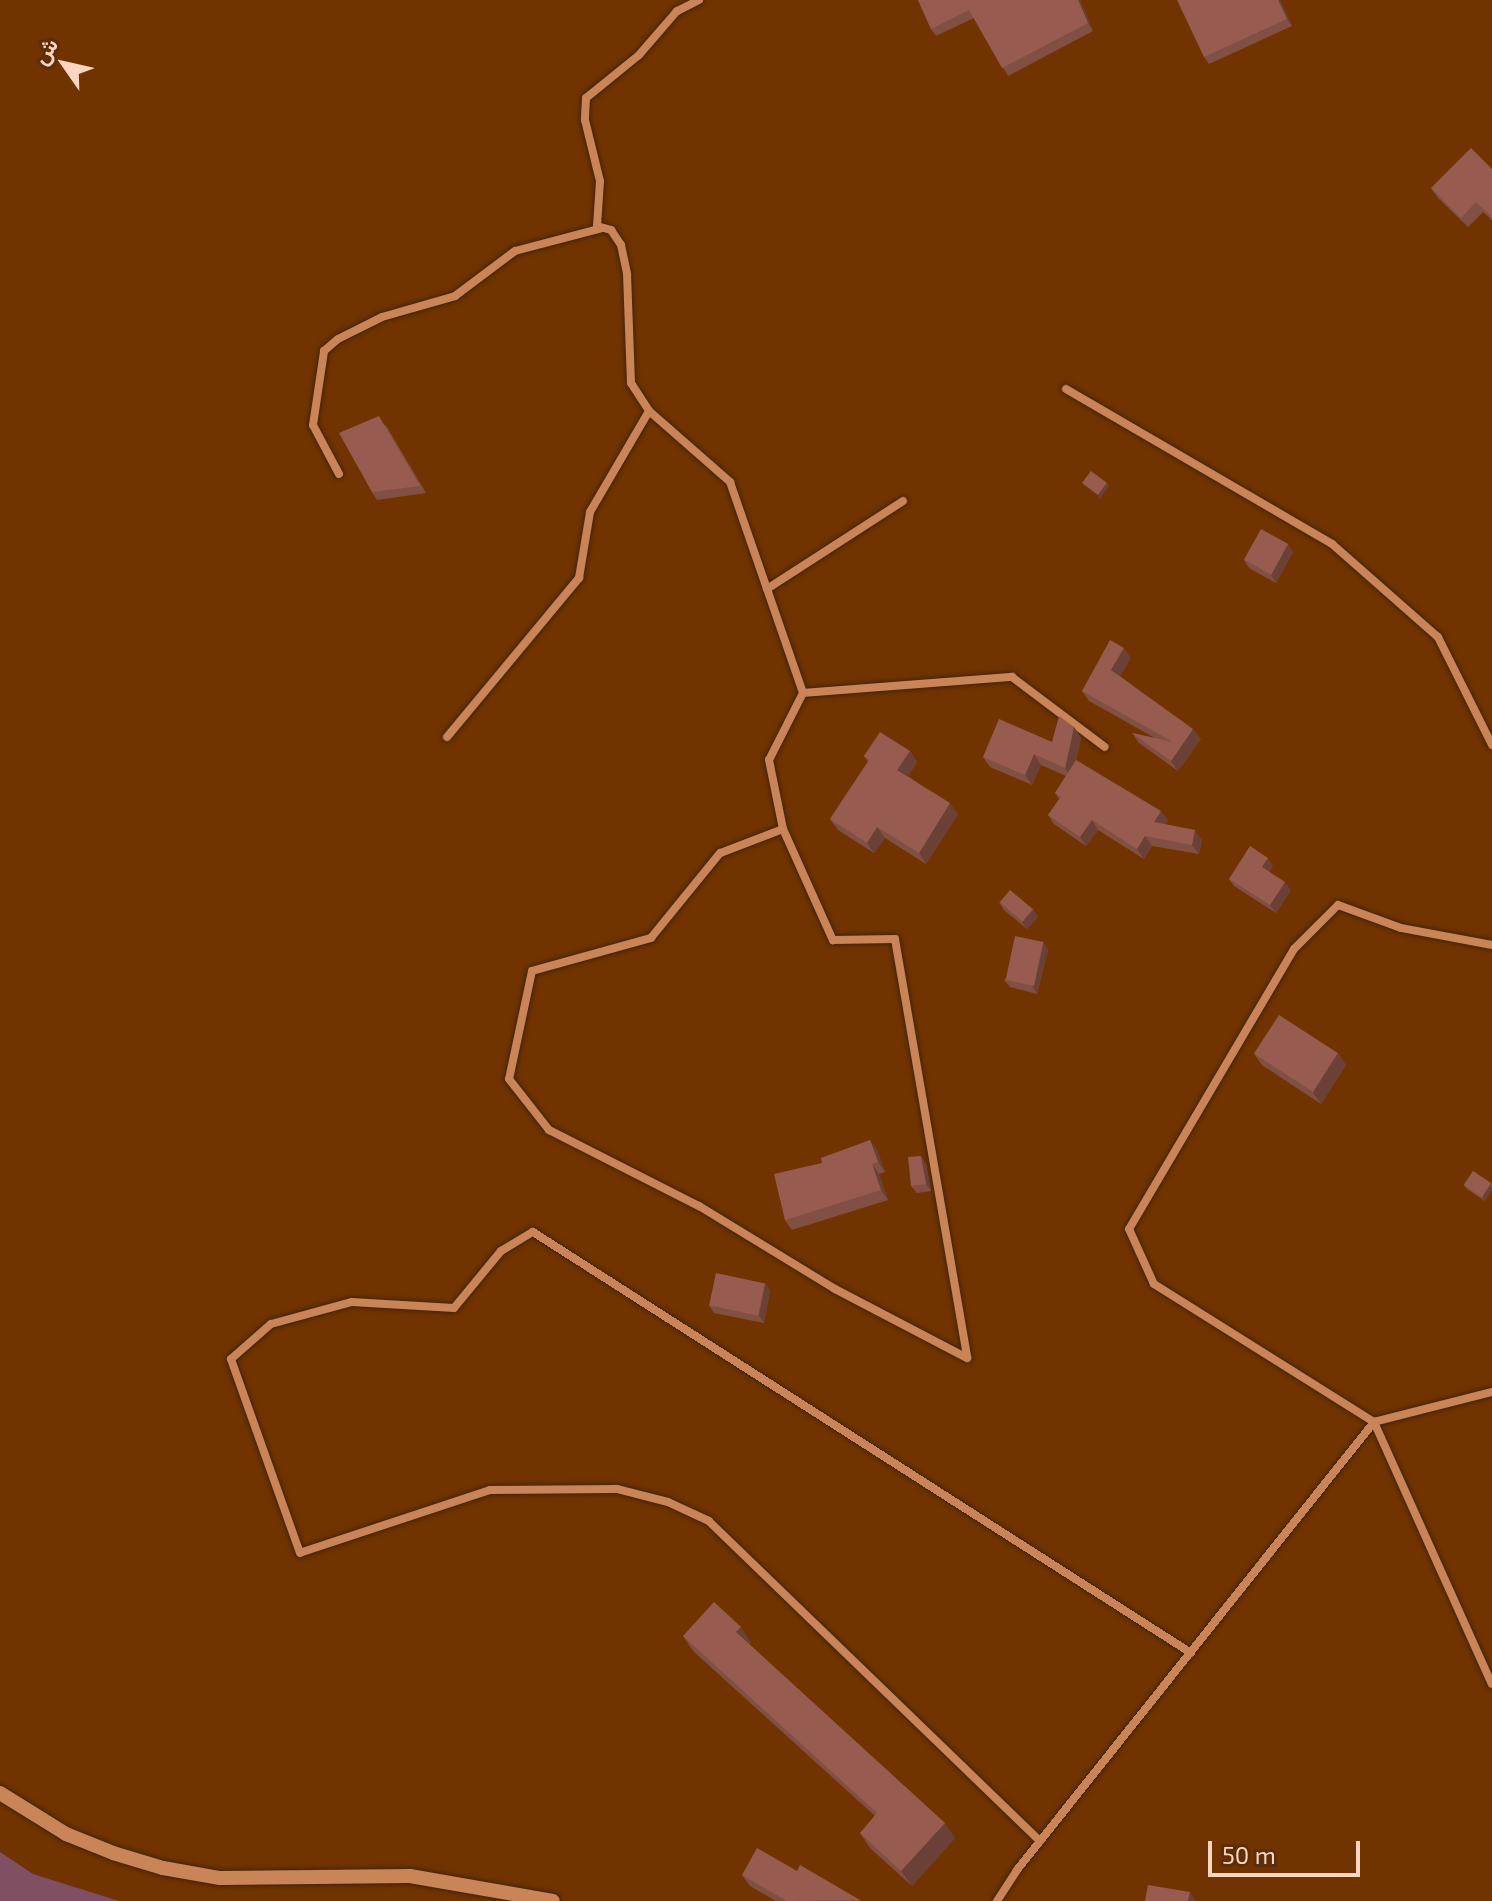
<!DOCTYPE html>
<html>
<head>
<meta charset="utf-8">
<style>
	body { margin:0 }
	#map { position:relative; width:1492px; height:1901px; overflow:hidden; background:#713400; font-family:"Exo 2",Vazirmatn,sans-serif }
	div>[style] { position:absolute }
	.green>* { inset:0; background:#814f64 }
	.roads { filter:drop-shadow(0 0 2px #45230c) drop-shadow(0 0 2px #45230c) }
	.minor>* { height:8px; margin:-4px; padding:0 4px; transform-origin:4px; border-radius:4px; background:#c98458 }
	.tertiary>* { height:14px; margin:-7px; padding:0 7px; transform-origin:7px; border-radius:7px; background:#c98458 }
	.wall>* { inset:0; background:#824f44 }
	.shaded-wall>* { inset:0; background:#6a4037 }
	.building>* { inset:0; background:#975c4f; transform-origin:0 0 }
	span { translate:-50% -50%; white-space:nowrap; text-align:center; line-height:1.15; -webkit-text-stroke:6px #5e2e0a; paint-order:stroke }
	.north { position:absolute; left:24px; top:24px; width:80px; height:80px; -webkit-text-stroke:6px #5e2e0a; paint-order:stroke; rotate:304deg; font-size:22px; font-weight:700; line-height:32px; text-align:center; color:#fbd5bf }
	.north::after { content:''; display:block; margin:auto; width:28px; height:36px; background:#fbd5bf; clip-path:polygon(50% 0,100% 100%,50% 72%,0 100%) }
	.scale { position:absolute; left:1208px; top:1841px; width:152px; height:36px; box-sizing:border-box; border:4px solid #fbd5bf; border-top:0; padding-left:10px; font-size:24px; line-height:28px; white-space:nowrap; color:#fbd5bf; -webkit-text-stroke:6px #5e2e0a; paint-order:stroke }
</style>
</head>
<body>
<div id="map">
	<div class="green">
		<div style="clip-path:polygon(0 1852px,33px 1874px,119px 1901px,0 1901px)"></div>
	</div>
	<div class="roads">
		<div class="minor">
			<div style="left:699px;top:0;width:25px;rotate:153deg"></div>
			<div style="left:677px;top:11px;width:58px;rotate:130.8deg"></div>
			<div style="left:639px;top:55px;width:68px;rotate:140.9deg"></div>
			<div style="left:586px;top:98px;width:22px;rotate:93deg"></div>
			<div style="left:585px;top:120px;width:63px;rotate:76.2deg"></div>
			<div style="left:600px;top:181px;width:45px;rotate:93.8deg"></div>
			<div style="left:597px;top:226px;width:15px;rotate:16deg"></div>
			<div style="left:611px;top:230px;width:18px;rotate:56deg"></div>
			<div style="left:621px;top:245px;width:30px;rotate:78deg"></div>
			<div style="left:627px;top:274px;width:109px;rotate:87.9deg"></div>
			<div style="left:631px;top:383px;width:33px;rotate:57deg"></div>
			<div style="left:649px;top:411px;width:108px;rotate:41.2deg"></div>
			<div style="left:730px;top:482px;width:223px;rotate:70.9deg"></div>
			<div style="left:803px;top:693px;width:75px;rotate:116.9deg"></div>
			<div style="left:769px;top:760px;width:70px;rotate:78.5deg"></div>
			<div style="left:783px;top:829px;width:122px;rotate:65.8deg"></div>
			<div style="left:833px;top:940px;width:62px;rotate:-0.9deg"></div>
			<div style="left:895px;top:939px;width:425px;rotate:80.2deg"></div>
			<div style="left:1066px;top:389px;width:308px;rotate:30.2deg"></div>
			<div style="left:1332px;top:544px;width:141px;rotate:41.3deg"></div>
			<div style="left:1438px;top:637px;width:121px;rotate:63.4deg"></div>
			<div style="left:339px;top:474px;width:55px;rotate:-118deg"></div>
			<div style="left:313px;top:425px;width:75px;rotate:-81.5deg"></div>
			<div style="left:324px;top:351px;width:18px;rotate:-41deg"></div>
			<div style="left:338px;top:339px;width:49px;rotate:-26.6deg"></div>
			<div style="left:382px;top:317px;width:76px;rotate:-16deg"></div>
			<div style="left:455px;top:296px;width:75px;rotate:-36.9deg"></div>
			<div style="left:515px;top:251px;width:90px;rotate:-14.8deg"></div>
			<div style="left:767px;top:589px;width:162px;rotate:-32.9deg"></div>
			<div style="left:803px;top:693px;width:210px;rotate:-4.4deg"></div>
			<div style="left:1012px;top:677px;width:116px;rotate:37deg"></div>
			<div style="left:447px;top:737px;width:207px;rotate:-50.3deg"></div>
			<div style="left:579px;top:578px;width:67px;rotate:-80.5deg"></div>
			<div style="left:590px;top:512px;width:117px;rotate:-59.7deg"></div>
			<div style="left:783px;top:829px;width:67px;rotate:159.1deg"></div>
			<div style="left:720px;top:853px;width:109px;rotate:129.1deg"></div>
			<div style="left:651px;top:938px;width:123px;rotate:164.5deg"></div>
			<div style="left:532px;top:971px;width:110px;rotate:102deg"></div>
			<div style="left:509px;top:1079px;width:65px;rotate:51.9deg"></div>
			<div style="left:549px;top:1130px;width:168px;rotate:26.9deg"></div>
			<div style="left:699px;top:1206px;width:159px;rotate:31.4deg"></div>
			<div style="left:835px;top:1289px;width:149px;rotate:27.6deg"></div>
			<div style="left:1492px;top:945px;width:93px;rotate:-169.4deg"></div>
			<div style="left:1401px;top:928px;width:67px;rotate:-159.9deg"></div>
			<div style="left:1338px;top:905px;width:62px;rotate:135deg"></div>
			<div style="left:1294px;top:949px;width:325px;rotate:120.5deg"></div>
			<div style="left:1129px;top:1229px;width:60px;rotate:65.6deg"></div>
			<div style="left:1154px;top:1284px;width:260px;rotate:32.1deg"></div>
			<div style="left:1374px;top:1422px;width:287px;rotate:65.8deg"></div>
			<div style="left:1040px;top:1841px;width:460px;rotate:-136deg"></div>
			<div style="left:709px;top:1521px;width:45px;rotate:-155.1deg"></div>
			<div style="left:668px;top:1502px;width:53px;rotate:-165.7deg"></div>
			<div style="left:617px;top:1489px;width:127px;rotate:179.5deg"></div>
			<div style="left:490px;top:1490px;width:200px;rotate:161.7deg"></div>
			<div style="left:300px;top:1553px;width:206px;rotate:-109.6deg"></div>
			<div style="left:231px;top:1359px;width:53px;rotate:-41.2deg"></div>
			<div style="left:271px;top:1324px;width:84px;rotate:-15.2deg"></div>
			<div style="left:352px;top:1302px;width:102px;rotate:3.4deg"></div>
			<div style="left:454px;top:1308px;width:74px;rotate:-50.5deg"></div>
			<div style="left:501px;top:1251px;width:37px;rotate:-31deg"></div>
			<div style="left:533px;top:1232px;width:781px;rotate:32.61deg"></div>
			<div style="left:997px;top:1901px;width:37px;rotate:-57deg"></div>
			<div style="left:1017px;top:1870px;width:573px;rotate:-51.45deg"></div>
			<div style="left:1374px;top:1422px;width:122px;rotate:-14.3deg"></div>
		</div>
		<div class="tertiary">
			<div style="left:0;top:1793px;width:78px;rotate:31.8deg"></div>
			<div style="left:66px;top:1834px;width:51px;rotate:22deg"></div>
			<div style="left:113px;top:1853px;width:52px;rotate:16.7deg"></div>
			<div style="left:163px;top:1868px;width:58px;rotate:10deg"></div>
			<div style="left:220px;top:1878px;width:190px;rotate:-0.6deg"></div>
			<div style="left:410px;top:1876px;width:145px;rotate:9.9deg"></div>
		</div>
	</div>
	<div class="wall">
		<div style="clip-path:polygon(918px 0,1080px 0,1093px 31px,1008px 76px,974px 18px,936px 36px,931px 29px)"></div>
		<div style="clip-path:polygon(1280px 0,1292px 26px,1209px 64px,1204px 57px)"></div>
		<div style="clip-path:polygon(1492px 169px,1492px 220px,1483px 212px,1468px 227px,1438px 198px,1431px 188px)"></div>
		<div style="clip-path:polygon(385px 424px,426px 493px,377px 500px,372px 492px)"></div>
		<div style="clip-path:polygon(1293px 552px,1276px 583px,1249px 568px,1244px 560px)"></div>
		<div style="clip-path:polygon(1131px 658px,1120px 676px,1201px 739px,1178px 771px,1139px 743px,1132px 733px,1155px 738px,1089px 701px,1082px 691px)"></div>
		<div style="clip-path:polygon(1074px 727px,1081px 738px,1076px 761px,1168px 820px,1165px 824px,1202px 840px,1199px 854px,1152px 846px,1144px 859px,1098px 830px,1086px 846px,1054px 824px,1048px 815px,1059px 799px,1055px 793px,1066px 776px,1041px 765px,1032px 785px,990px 767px,983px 757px,1052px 742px)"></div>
		<div style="clip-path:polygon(910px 751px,917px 762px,908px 776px,958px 814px,926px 864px,885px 838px,874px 853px,838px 830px,830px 819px,868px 762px,864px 756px)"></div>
		<div style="clip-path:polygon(1273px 866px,1269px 872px,1291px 890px,1276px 913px,1234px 886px,1229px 879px)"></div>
		<div style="clip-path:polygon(999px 902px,1033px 909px,1038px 917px,1027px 929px,1004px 910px)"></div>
		<div style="clip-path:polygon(1043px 942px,1048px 950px,1037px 994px,1010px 987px,1004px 980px)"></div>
		<div style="clip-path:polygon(1338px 1053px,1346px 1065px,1321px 1104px,1262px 1065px,1254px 1054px)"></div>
		<div style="clip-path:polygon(870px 1140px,877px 1150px,885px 1172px,879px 1174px,888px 1200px,792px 1230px,785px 1220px)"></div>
		<div style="clip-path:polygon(926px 1164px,931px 1191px,917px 1193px,911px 1186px)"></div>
		<div style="clip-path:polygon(1492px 1184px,1492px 1190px,1485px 1201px,1467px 1189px,1464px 1185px)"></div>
		<div style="clip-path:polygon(765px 1283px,770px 1291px,764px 1323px,714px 1313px,709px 1305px)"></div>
		<div style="clip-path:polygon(683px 1636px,751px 1642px,749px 1644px,955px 1838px,912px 1886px,870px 1848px,860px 1833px,875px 1816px,693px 1651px)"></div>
		<div style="clip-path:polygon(797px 1871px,860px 1900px,861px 1901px,776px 1901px,750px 1886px,742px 1875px)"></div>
	</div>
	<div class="shaded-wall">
		<div style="clip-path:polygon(1078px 0,1080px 0,1093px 31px,1088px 23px)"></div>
		<div style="clip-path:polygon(1278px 0,1280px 0,1292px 26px,1287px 19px)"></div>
		<div style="clip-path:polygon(1107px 483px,1109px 486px,1100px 499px,1098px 495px)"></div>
		<div style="clip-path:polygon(1288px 544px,1293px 552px,1276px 583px,1271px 575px)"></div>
		<div style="clip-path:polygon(1124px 648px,1131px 658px,1118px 680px,1111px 670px)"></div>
		<div style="clip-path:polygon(1074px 727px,1081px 738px,1072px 778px,1065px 768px)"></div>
		<div style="clip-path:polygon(1193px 729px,1201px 739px,1178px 771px,1171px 761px)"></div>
		<div style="clip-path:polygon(910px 751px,917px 762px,905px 781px,897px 770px)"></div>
		<div style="clip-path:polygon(1034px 754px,1041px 765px,1032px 785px,1025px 775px)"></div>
		<div style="clip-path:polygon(950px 803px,958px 814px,926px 864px,919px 853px)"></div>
		<div style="clip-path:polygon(1161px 811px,1168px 820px,1161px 832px,1154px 822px)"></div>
		<div style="clip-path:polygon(1092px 820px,1098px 830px,1086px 846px,1080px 837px)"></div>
		<div style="clip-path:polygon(877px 827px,885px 838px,874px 853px,867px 843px)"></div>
		<div style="clip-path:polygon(1195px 830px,1202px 840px,1199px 854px,1192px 845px)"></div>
		<div style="clip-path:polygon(1145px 836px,1152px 846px,1144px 859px,1137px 849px)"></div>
		<div style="clip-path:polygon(1268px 858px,1273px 866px,1267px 875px,1262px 867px)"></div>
		<div style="clip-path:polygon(1285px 882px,1291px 890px,1276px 913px,1270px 905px)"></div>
		<div style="clip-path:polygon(1033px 909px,1038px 917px,1027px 929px,1022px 922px)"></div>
		<div style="clip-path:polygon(1043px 942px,1048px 950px,1037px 994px,1032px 986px)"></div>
		<div style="clip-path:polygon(1338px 1053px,1346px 1065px,1321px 1104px,1313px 1093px)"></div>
		<div style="clip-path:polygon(870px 1140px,877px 1150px,885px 1172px,878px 1162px)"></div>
		<div style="clip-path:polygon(921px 1156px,926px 1164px,931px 1191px,926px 1184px)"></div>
		<div style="clip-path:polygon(872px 1164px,879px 1174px,888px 1200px,881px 1190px)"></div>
		<div style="clip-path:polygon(1491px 1183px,1492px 1190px,1485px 1201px,1482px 1197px)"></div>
		<div style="clip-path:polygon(765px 1283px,770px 1291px,764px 1323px,759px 1316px)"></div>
		<div style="clip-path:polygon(741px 1627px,751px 1642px,746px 1647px,736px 1632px)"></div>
		<div style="clip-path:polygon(945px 1823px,955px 1838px,912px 1886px,901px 1871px)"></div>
		<div style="clip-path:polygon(1190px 1892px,1196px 1901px,1188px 1901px)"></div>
	</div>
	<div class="building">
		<div style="clip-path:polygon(918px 0,1078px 0,1088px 23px,1002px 68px,969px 10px,931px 29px)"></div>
		<div style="clip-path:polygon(1177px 0,1278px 0,1287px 19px,1204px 57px)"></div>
		<div style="clip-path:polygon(1471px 148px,1492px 169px,1492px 217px,1476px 202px,1461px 218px,1431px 188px)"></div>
		<div style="clip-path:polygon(379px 416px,420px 486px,372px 492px,339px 433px)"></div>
		<div style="left:1091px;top:471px;width:20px;height:15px;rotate:37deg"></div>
		<div style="left:1261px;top:529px;width:31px;height:35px;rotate:29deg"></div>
		<div style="clip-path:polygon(1110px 640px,1124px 648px,1111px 670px,1193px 729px,1171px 761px,1132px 733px,1173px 742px,1082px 691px)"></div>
		<div style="clip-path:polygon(1059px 716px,1074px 727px,1065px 768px,1034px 754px,1025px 775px,983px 757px,999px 719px,1052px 742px)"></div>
		<div style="clip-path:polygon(880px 732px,910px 751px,897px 770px,950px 803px,919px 853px,877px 827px,867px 843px,830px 819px,869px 760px,864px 756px)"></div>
		<div style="clip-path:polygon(1076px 760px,1161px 811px,1154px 822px,1195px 830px,1192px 845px,1145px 836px,1137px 849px,1092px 820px,1080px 837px,1048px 815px,1061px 797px,1055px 793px)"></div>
		<div style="clip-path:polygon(1250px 846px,1268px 858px,1262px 867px,1285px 882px,1270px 905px,1229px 879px)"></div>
		<div style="left:1010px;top:890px;width:30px;height:16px;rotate:40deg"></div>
		<div style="left:1015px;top:936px;width:29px;height:45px;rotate:12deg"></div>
		<div style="left:1279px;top:1015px;width:70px;height:46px;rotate:33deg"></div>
		<div style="clip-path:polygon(870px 1140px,878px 1162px,872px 1164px,881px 1190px,785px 1220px,774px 1174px,822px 1163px,821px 1158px)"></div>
		<div style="clip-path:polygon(921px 1156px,926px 1184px,911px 1186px,908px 1157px)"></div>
		<div style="left:1473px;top:1171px;width:22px;height:17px;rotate:34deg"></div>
		<div style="left:716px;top:1273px;width:50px;height:33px;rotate:12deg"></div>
		<div style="clip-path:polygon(714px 1602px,741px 1627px,736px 1632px,945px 1823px,901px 1871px,860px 1833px,877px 1813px,683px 1636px)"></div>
		<div style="clip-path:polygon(757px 1848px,797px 1871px,800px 1865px,860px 1900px,787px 1901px,742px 1875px)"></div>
		<div style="clip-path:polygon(1148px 1885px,1190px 1892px,1188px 1901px,1145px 1901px)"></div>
	</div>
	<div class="north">ش</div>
	<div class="scale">50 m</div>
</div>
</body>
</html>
